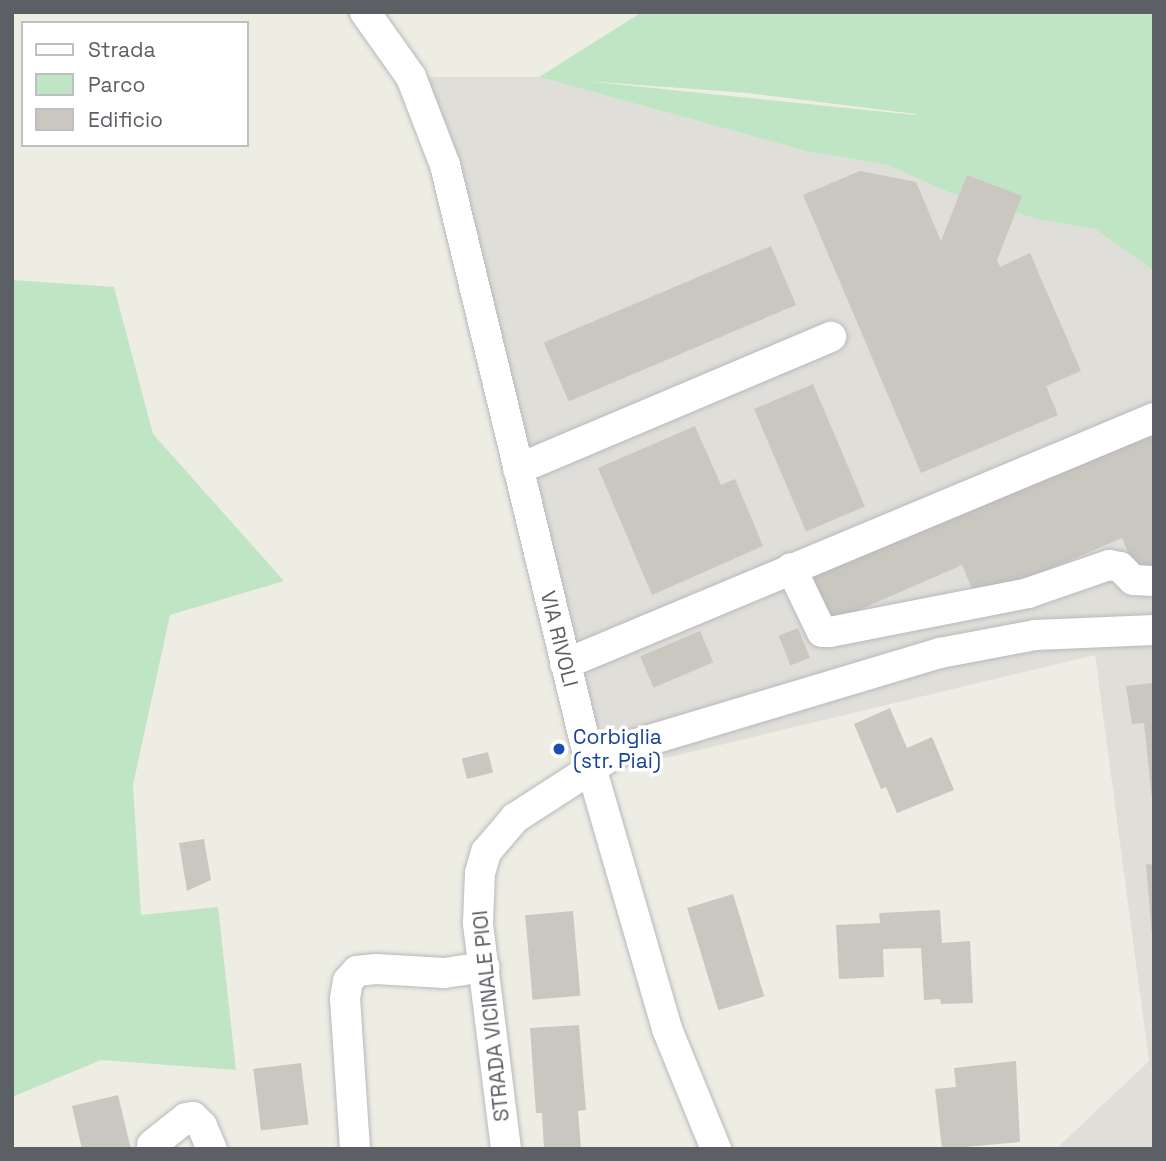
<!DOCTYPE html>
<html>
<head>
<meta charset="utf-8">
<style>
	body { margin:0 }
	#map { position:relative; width:1166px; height:1161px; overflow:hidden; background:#eeede4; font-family:"Space Grotesk",sans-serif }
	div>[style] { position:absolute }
	.industrial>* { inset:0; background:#e0ded8 }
	.green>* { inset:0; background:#c0e5c4 }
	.building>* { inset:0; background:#cac7c1; transform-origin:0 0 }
	.roads { filter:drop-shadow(0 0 2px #b6b9bd) drop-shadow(0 0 2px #b6b9bd) }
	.minor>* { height:30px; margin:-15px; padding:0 15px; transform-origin:15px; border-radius:15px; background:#fff }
	.dots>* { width:19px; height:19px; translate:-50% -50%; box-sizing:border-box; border:4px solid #fff; border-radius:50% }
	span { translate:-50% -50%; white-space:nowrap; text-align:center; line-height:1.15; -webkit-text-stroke:7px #fff; paint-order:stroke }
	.street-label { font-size:21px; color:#5c5f64 }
	.transit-label { font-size:21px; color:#164399 }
	.left { translate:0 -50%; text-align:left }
	.frame { position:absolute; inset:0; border:14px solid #5c5f64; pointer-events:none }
	.legend { position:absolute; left:21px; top:21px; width:228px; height:126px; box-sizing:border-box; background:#fff; border:2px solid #bebfc1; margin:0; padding:9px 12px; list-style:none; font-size:21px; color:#5c5f64 }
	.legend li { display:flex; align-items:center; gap:14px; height:35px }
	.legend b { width:35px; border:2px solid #bebfc1 }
</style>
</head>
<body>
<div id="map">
	<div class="industrial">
		<div style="clip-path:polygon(428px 77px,539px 77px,806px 151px,888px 165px,948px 192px,1037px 219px,1095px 229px,1154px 271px,1154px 1149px,1056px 1149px,1149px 1061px,1095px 655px,578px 779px)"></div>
	</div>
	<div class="green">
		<div style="clip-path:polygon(evenodd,642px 12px,1154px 12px,1154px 271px,1095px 229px,1037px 219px,948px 192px,888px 165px,806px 151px,539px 77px,642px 12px,585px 81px,748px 93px,916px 114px,915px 115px,585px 81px)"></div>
		<div style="clip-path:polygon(12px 280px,114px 287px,153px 434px,284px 581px,170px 615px,133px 785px,141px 915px,218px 907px,236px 1070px,101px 1060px,12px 1097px)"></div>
	</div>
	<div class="building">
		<div style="clip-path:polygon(860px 171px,916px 182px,941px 241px,967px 175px,1022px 196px,997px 260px,1000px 267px,1030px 253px,1081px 371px,1046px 386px,1058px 415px,921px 473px,803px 195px)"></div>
		<div style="left:771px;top:246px;width:64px;height:247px;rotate:67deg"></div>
		<div style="left:813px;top:384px;width:133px;height:64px;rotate:67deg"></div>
		<div style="clip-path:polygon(695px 426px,721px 485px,735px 479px,763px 546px,652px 595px,598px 468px)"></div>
		<div style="clip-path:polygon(1148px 430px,1154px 443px,1154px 569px,1138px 576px,1122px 538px,977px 600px,962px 565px,829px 623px,808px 576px)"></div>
		<div style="left:798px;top:628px;width:32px;height:21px;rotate:68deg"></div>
		<div style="left:700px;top:631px;width:34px;height:65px;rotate:67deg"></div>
		<div style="clip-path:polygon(1154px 683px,1154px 799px,1152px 799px,1144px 723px,1132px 724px,1126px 686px)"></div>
		<div style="clip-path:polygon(890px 708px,907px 748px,932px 737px,954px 790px,897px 813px,886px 787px,881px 789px,854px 724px)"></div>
		<div style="left:488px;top:752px;width:21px;height:27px;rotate:76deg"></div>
		<div style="clip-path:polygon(204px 839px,211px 880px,187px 891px,179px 843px)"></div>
		<div style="clip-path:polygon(1146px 864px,1154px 865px,1154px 935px,1152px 935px)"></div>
		<div style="left:733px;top:894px;width:107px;height:48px;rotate:73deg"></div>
		<div style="clip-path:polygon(940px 910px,942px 943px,970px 941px,973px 1003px,941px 1004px,940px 999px,924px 1000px,921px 948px,883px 949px,884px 977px,839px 979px,836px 925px,880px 923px,879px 913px)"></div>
		<div style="left:573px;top:911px;width:85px;height:48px;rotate:85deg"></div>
		<div style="clip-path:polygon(579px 1025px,586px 1110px,578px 1111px,581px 1149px,544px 1149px,542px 1113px,536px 1113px,530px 1028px)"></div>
		<div style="clip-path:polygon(1016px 1061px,1020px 1142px,942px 1149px,935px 1089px,956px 1087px,954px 1068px)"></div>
		<div style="left:301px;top:1063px;width:62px;height:48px;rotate:83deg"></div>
		<div style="clip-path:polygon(118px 1095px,131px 1149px,82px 1149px,72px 1106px)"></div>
	</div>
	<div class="roads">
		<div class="minor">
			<div style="left:365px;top:12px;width:80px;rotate:54.7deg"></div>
			<div style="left:411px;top:77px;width:94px;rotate:68.9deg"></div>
			<div style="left:445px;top:165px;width:619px;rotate:76.37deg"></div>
			<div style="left:591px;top:767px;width:273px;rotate:73.8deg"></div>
			<div style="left:667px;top:1029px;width:130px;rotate:67.8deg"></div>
			<div style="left:518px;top:469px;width:340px;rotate:-22.9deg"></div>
			<div style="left:791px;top:568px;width:71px;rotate:64.2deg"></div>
			<div style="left:822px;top:632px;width:8px"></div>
			<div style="left:830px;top:632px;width:202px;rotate:-11.1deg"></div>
			<div style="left:1028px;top:593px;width:86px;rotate:-19.1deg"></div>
			<div style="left:1109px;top:565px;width:11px;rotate:10deg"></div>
			<div style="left:1120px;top:567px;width:18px;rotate:45deg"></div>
			<div style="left:1133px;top:580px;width:21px;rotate:3deg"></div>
			<div style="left:565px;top:664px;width:638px;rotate:-22.67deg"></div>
			<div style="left:152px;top:1145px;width:43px;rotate:-38.5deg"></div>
			<div style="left:186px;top:1118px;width:7px;rotate:-8deg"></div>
			<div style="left:193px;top:1117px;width:13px;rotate:45deg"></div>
			<div style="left:202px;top:1126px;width:25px;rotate:67deg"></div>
			<div style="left:355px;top:1149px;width:150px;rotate:-93.8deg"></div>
			<div style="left:345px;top:999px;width:18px;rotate:-81deg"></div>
			<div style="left:348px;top:981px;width:13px;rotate:-48deg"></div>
			<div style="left:357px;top:971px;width:19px;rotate:-6deg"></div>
			<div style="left:376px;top:969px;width:68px;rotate:3.4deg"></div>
			<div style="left:444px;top:973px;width:41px;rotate:-8.3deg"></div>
			<div style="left:506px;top:1149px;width:228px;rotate:-97.1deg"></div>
			<div style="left:478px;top:923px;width:50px;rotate:-87.7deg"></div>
			<div style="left:480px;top:873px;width:22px;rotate:-74deg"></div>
			<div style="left:486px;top:852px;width:45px;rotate:-49.5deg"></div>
			<div style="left:515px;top:818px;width:129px;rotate:-32.9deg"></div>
			<div style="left:623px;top:748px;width:331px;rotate:-16.7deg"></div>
			<div style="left:940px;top:653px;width:97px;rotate:-10.7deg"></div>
			<div style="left:1035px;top:635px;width:119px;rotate:-2.4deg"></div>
		</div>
	</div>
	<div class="dots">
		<div style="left:559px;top:749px;background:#1a4fb4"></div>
	</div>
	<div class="street-label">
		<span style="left:559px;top:639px;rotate:76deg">VIA RIVOLI</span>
		<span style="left:491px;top:1016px;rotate:-96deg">STRADA VICINALE PIOI</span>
	</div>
	<div class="transit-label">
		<span class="left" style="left:573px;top:749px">Corbiglia<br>(str. Piai)</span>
	</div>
	<div class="frame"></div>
	<ul class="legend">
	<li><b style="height:9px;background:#fff"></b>Strada</li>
	<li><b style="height:19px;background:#c0e5c4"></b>Parco</li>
	<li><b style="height:19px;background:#cac7c1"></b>Edificio</li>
	</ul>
</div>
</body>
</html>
